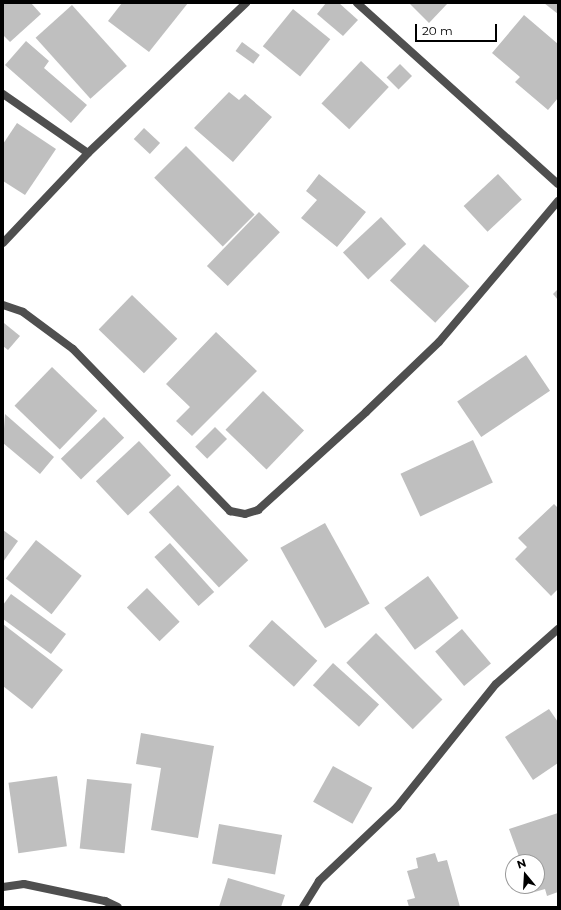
<!DOCTYPE html>
<html>
<head>
<meta charset="utf-8">
<style>
	body { margin:0 }
	#map { position:relative; width:561px; height:910px; overflow:hidden; background:#fff; font-family:Montserrat,sans-serif }
	div>[style] { position:absolute }
	.building>* { inset:0; background:#bfbfbf; transform-origin:0 0 }
	.minor>* { height:8px; margin:-4px; padding:0 4px; transform-origin:4px; border-radius:4px; background:#4f4f4f }
	span { translate:-50% -50%; white-space:nowrap; text-align:center; line-height:1.15; -webkit-text-stroke:3.5px #fff; paint-order:stroke }
	.frame { position:absolute; inset:0; border:4px solid #000; pointer-events:none }
	.north { position:absolute; left:505px; top:854px; width:40px; height:40px; box-sizing:border-box; background:#fff; border:1px solid #999; border-radius:50%; rotate:342deg; font-size:11px; font-weight:700; line-height:16px; text-align:center; color:#000 }
	.north::after { content:''; display:block; margin:auto; width:14px; height:18px; background:#000; clip-path:polygon(50% 0,100% 100%,50% 72%,0 100%) }
	.scale { position:absolute; left:415px; top:24px; width:82px; height:18px; box-sizing:border-box; border:2px solid #000; border-top:0; padding-left:5px; font-size:12px; line-height:14px; white-space:nowrap; color:#000; -webkit-text-stroke:3px #fff; paint-order:stroke }
</style>
</head>
<body>
<div id="map">
	<div class="building">
		<div style="clip-path:polygon(3px 3px,31px 3px,41px 14px,10px 42px,3px 35px)"></div>
		<div style="clip-path:polygon(122px 3px,188px 3px,149px 52px,108px 21px)"></div>
		<div style="clip-path:polygon(326px 3px,339px 3px,358px 20px,343px 36px,317px 14px)"></div>
		<div style="clip-path:polygon(409px 3px,448px 3px,429px 23px)"></div>
		<div style="clip-path:polygon(544px 3px,558px 3px,558px 14px)"></div>
		<div style="left:72px;top:5px;width:82px;height:49px;rotate:48deg"></div>
		<div style="left:293px;top:9px;width:48px;height:48px;rotate:39deg"></div>
		<div style="clip-path:polygon(524px 15px,558px 44px,558px 98px,548px 110px,515px 82px,520px 77px,492px 53px)"></div>
		<div style="clip-path:polygon(26px 41px,49px 61px,44px 68px,87px 105px,71px 123px,5px 65px)"></div>
		<div style="left:242px;top:42px;width:22px;height:11px;rotate:36deg"></div>
		<div style="left:361px;top:61px;width:38px;height:58px;rotate:43deg"></div>
		<div style="left:400px;top:64px;width:17px;height:19px;rotate:45deg"></div>
		<div style="clip-path:polygon(229px 92px,239px 100px,245px 94px,272px 117px,233px 162px,194px 128px)"></div>
		<div style="clip-path:polygon(17px 123px,56px 149px,25px 195px,3px 181px,3px 144px)"></div>
		<div style="left:144px;top:128px;width:22px;height:15px;rotate:43deg"></div>
		<div style="left:186px;top:146px;width:97px;height:45px;rotate:45deg"></div>
		<div style="clip-path:polygon(319px 174px,366px 212px,337px 247px,301px 218px,317px 200px,306px 191px)"></div>
		<div style="left:498px;top:174px;width:35px;height:47px;rotate:47deg"></div>
		<div style="left:259px;top:212px;width:29px;height:75px;rotate:44deg"></div>
		<div style="left:381px;top:217px;width:37px;height:52px;rotate:47deg"></div>
		<div style="left:424px;top:244px;width:62px;height:50px;rotate:43deg"></div>
		<div style="clip-path:polygon(558px 289px,558px 300px,553px 294px)"></div>
		<div style="left:132px;top:295px;width:63px;height:48px;rotate:44deg"></div>
		<div style="clip-path:polygon(4px 323px,20px 336px,8px 350px,3px 346px)"></div>
		<div style="clip-path:polygon(216px 332px,257px 371px,192px 436px,176px 421px,190px 407px,166px 384px)"></div>
		<div style="left:526px;top:355px;width:43px;height:83px;rotate:56deg"></div>
		<div style="left:52px;top:367px;width:63px;height:54px;rotate:44deg"></div>
		<div style="left:263px;top:391px;width:57px;height:54px;rotate:44deg"></div>
		<div style="clip-path:polygon(5px 414px,54px 457px,40px 474px,3px 443px)"></div>
		<div style="left:104px;top:417px;width:29px;height:60px;rotate:46deg"></div>
		<div style="left:215px;top:427px;width:17px;height:28px;rotate:45deg"></div>
		<div style="left:473px;top:440px;width:47px;height:80px;rotate:65deg"></div>
		<div style="left:139px;top:441px;width:47px;height:59px;rotate:47deg"></div>
		<div style="left:178px;top:485px;width:103px;height:40px;rotate:47deg"></div>
		<div style="clip-path:polygon(554px 504px,558px 508px,558px 589px,551px 596px,515px 559px,527px 547px,518px 538px)"></div>
		<div style="left:325px;top:523px;width:92px;height:51px;rotate:61deg"></div>
		<div style="clip-path:polygon(3px 530px,18px 541px,3px 562px)"></div>
		<div style="left:36px;top:540px;width:58px;height:49px;rotate:38deg"></div>
		<div style="left:170px;top:543px;width:66px;height:21px;rotate:48deg"></div>
		<div style="left:428px;top:576px;width:52px;height:54px;rotate:54deg"></div>
		<div style="left:147px;top:588px;width:47px;height:28px;rotate:46deg"></div>
		<div style="clip-path:polygon(11px 594px,66px 634px,51px 654px,3px 619px,3px 605px)"></div>
		<div style="left:272px;top:620px;width:61px;height:35px;rotate:42deg"></div>
		<div style="clip-path:polygon(3px 624px,63px 670px,32px 709px,3px 686px)"></div>
		<div style="left:462px;top:629px;width:45px;height:35px;rotate:50deg"></div>
		<div style="left:376px;top:633px;width:94px;height:42px;rotate:45deg"></div>
		<div style="left:333px;top:663px;width:62px;height:30px;rotate:42deg"></div>
		<div style="clip-path:polygon(549px 709px,558px 722px,558px 763px,533px 780px,505px 737px)"></div>
		<div style="clip-path:polygon(141px 733px,214px 746px,198px 838px,151px 830px,161px 768px,136px 764px)"></div>
		<div style="left:333px;top:766px;width:45px;height:41px;rotate:29deg"></div>
		<div style="left:57px;top:776px;width:71px;height:49px;rotate:82deg"></div>
		<div style="left:87px;top:779px;width:45px;height:70px;rotate:6deg"></div>
		<div style="clip-path:polygon(558px 813px,558px 892px,547px 896px,545px 889px,531px 893px,529px 886px,537px 886px,537px 862px,521px 862px,509px 829px)"></div>
		<div style="left:219px;top:824px;width:64px;height:40px;rotate:10deg"></div>
		<div style="clip-path:polygon(435px 853px,438px 862px,447px 860px,460px 907px,409px 907px,407px 900px,415px 898px,407px 871px,418px 868px,416px 858px)"></div>
		<div style="clip-path:polygon(228px 878px,285px 895px,281px 907px,219px 907px)"></div>
	</div>
	<div class="minor">
		<div style="left:357px;top:3px;width:270px;rotate:42deg"></div>
		<div style="left:3px;top:94px;width:103px;rotate:34.8deg"></div>
		<div style="left:3px;top:243px;width:124px;rotate:-46.6deg"></div>
		<div style="left:88px;top:153px;width:218px;rotate:-43.5deg"></div>
		<div style="left:3px;top:305px;width:21px;rotate:19deg"></div>
		<div style="left:23px;top:312px;width:62px;rotate:36.5deg"></div>
		<div style="left:73px;top:349px;width:226px;rotate:45.9deg"></div>
		<div style="left:230px;top:511px;width:15px;rotate:11deg"></div>
		<div style="left:245px;top:514px;width:14px;rotate:-17deg"></div>
		<div style="left:258px;top:510px;width:146px;rotate:-42.2deg"></div>
		<div style="left:366px;top:412px;width:101px;rotate:-43.8deg"></div>
		<div style="left:439px;top:342px;width:185px;rotate:-49.8deg"></div>
		<div style="left:3px;top:887px;width:21px;rotate:-8deg"></div>
		<div style="left:24px;top:884px;width:83px;rotate:11.9deg"></div>
		<div style="left:105px;top:901px;width:14px;rotate:25deg"></div>
		<div style="left:303px;top:907px;width:31px;rotate:-58deg"></div>
		<div style="left:319px;top:881px;width:108px;rotate:-43.5deg"></div>
		<div style="left:397px;top:807px;width:158px;rotate:-51.2deg"></div>
		<div style="left:496px;top:684px;width:83px;rotate:-41.6deg"></div>
	</div>
	<div class="frame"></div>
	<div class="north">N</div>
	<div class="scale">20 m</div>
</div>
</body>
</html>
